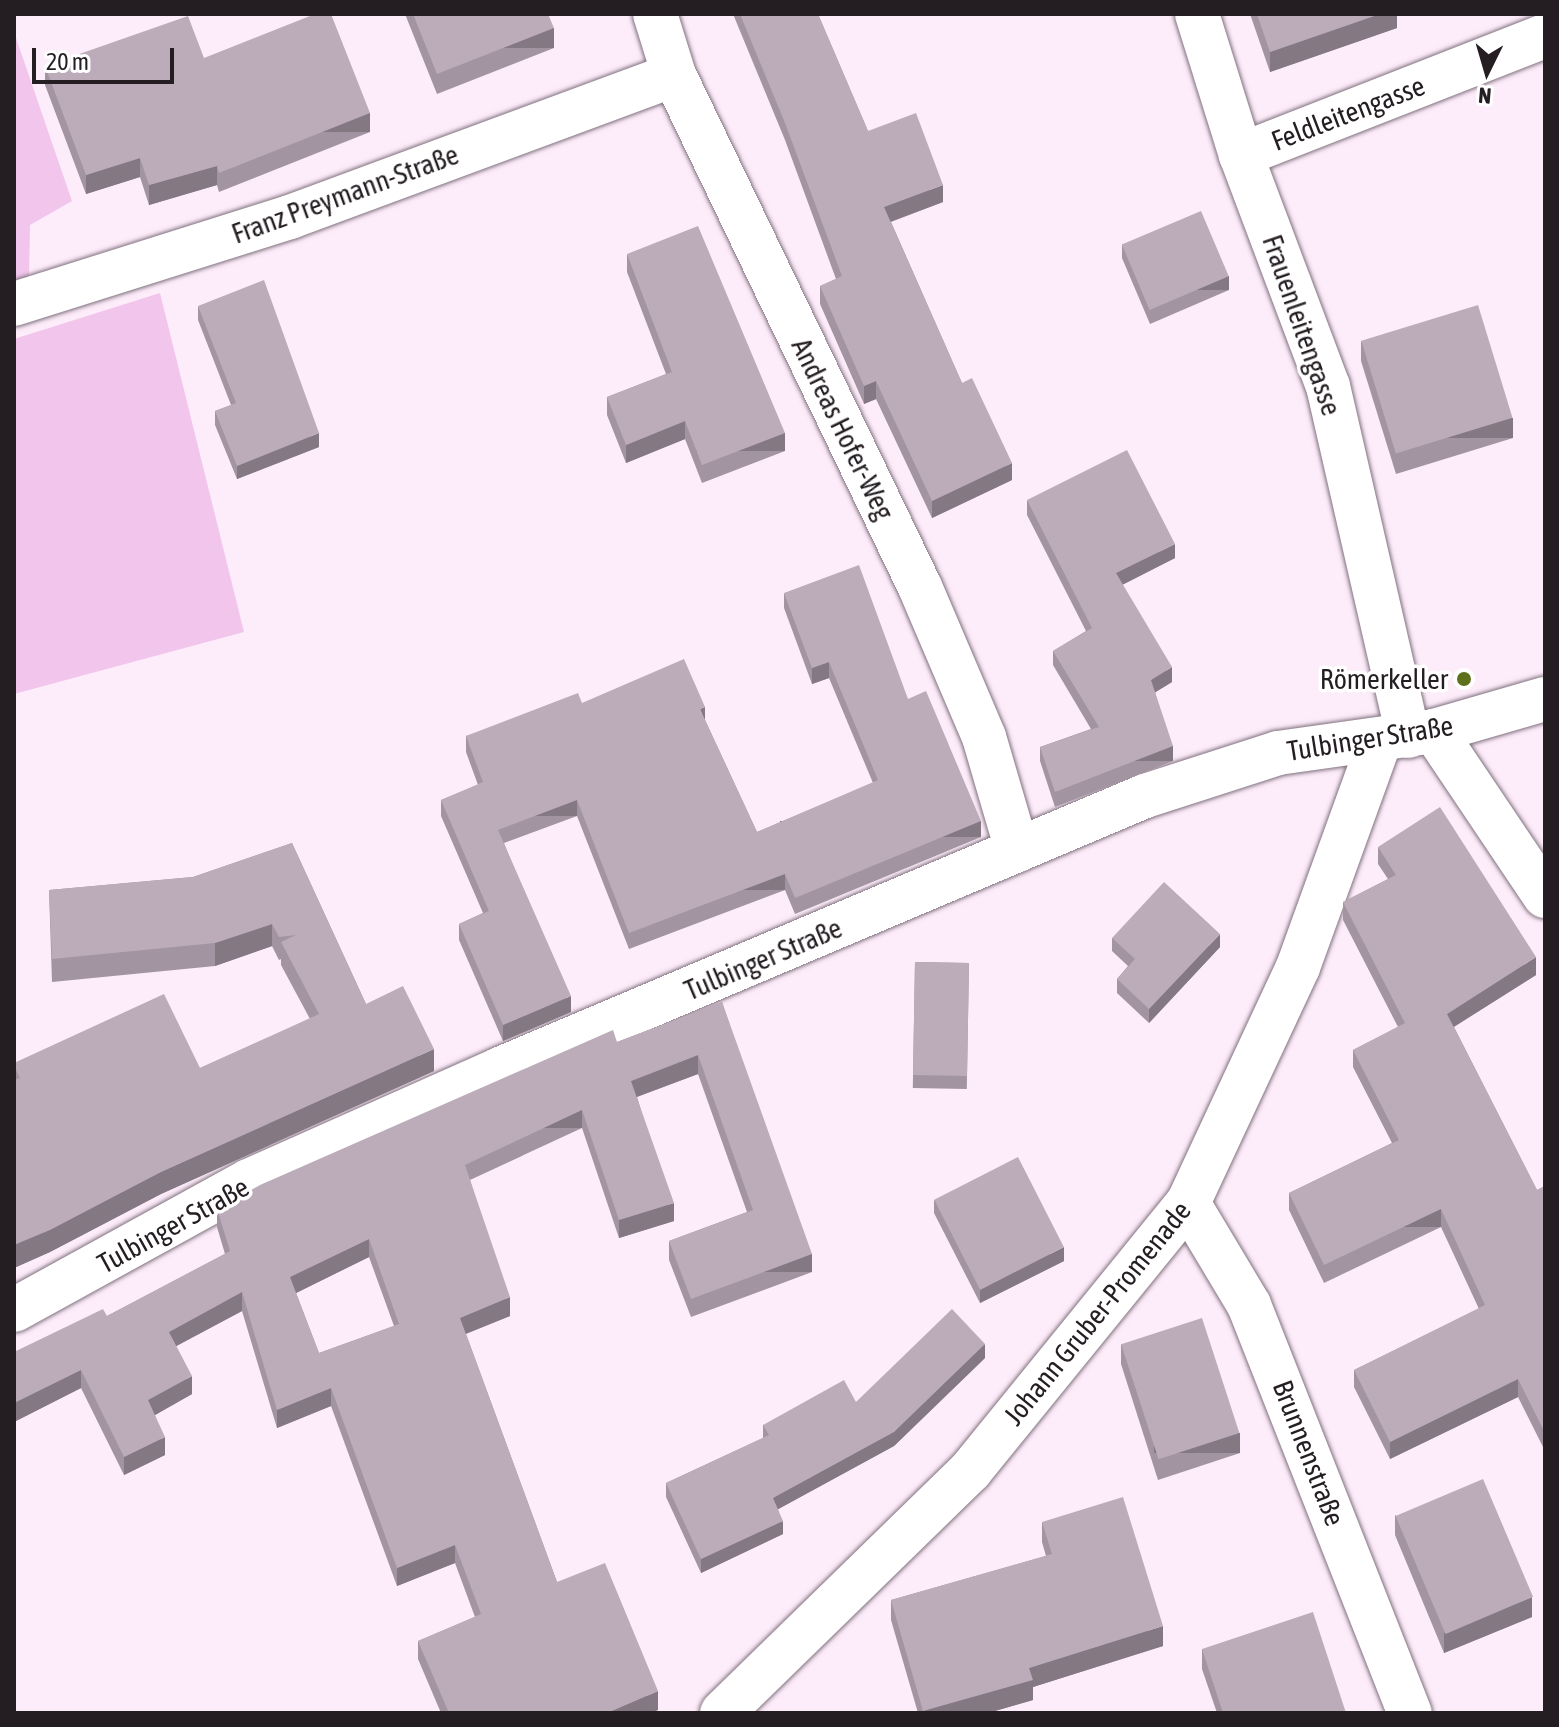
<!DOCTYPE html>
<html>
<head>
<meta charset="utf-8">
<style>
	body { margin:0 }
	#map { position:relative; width:1559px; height:1727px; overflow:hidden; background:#fdecfa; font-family:"Asap Condensed",sans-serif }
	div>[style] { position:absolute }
	.green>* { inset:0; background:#f2c6ec }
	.roads { filter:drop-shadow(0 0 2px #80717e) drop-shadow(0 0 2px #80717e) }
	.street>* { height:44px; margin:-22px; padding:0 22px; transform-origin:22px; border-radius:22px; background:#fff }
	.secondary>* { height:44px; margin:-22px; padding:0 22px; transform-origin:22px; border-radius:22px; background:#fff }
	.wall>* { inset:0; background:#a294a0; transform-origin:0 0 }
	.shaded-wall>* { inset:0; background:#847882; transform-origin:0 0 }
	.building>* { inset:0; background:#bcacba; transform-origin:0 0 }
	.dots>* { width:22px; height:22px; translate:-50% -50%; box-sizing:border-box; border:4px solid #fff; border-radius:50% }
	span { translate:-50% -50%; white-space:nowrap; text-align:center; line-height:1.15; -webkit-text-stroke:7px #fff; paint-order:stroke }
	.street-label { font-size:28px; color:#241e23 }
	.poi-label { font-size:28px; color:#241e23 }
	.right { translate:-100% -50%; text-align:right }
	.frame { position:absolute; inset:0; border:16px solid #241e23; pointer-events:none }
	.north { position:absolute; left:1447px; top:32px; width:80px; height:80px; -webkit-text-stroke:6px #fff; paint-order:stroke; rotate:185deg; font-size:22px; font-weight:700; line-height:32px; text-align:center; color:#241e23 }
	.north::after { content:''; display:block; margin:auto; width:28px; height:36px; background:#241e23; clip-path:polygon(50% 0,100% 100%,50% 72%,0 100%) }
	.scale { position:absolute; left:32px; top:48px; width:142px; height:36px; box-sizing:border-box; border:4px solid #241e23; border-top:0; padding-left:10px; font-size:24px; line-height:28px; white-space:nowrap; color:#241e23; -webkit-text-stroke:6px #fff; paint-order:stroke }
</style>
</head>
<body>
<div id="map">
	<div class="green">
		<div style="clip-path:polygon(14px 32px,72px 201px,30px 225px,29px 278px,14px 284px)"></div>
		<div style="clip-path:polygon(160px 293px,244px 632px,14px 694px,14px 339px)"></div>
	</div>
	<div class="roads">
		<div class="street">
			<div style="left:655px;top:14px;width:64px;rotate:72.7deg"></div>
			<div style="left:674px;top:75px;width:568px;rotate:64.34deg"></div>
			<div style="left:920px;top:587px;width:163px;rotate:66.9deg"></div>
			<div style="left:984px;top:737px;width:118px;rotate:73.7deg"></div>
			<div style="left:1197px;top:14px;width:148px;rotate:72.7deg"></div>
			<div style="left:1241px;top:155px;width:247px;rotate:69.4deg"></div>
			<div style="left:1328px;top:386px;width:359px;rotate:77.1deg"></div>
			<div style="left:1241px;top:155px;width:326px;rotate:-21.4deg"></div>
			<div style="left:14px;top:304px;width:289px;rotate:-17.5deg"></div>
			<div style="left:290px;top:217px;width:409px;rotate:-20.3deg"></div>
			<div style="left:1188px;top:1203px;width:119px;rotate:59.1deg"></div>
			<div style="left:1249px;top:1305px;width:439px;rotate:68.5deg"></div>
			<div style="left:722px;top:1713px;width:347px;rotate:-44.3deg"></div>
			<div style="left:970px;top:1471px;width:345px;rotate:-50.9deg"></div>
			<div style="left:1188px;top:1203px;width:260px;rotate:-65deg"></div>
			<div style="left:1298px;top:967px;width:241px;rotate:-70.1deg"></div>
		</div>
		<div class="secondary">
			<div style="left:1434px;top:731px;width:199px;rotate:56.1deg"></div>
			<div style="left:14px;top:1310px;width:268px;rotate:-28.8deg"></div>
			<div style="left:249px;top:1181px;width:275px;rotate:-24deg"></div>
			<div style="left:500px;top:1069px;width:700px;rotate:-22.94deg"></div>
			<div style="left:1145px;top:796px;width:140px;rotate:-17.9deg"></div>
			<div style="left:1278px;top:753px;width:158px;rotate:-8deg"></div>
			<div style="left:1434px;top:731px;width:116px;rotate:-16.1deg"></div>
		</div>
	</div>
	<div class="wall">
		<div style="clip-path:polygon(405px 14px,548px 14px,554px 48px,437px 94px)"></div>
		<div style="clip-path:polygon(733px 14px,818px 14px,868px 131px,943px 202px,891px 222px,962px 383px,1012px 480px,932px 518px,876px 399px,864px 404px,820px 304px,820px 286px,836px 279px,785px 140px)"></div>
		<div style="clip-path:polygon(1250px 14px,1397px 14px,1397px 28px,1270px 72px)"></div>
		<div style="clip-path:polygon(204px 58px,370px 132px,219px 192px,217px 185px,149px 205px,140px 177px,86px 194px,45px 85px,45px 66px)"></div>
		<div style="clip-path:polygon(1122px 244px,1229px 290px,1150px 324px,1122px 258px)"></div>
		<div style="clip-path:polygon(627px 254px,785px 451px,702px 483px,685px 439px,626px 463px,607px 415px,607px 397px,666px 374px,627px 272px)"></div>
		<div style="clip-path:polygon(198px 306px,319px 447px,237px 479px,215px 425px,215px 411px,231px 405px,198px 320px)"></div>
		<div style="clip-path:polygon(1361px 341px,1513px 438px,1396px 474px,1361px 361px)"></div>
		<div style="clip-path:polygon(1027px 500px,1175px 558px,1122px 585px,1172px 682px,1155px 692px,1173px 761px,1055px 807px,1040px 761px,1040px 747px,1091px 729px,1053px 665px,1053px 651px,1086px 631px,1027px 515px)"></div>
		<div style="clip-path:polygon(784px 593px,908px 699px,981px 837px,795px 914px,785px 890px,629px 949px,577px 816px,504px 843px,571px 1012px,503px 1041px,459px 940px,459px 924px,483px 913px,441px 816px,441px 800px,478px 785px,466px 752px,466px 736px,582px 703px,705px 720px,757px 832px,873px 783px,829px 678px,812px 684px,784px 608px)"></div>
		<div style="clip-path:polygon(292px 843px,366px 1004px,434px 1071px,161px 1194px,50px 1252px,14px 1268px,14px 1063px,200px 1068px,310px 1019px,281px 965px,281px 959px,279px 960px,272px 946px,215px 966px,52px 982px,49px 890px,193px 877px)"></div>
		<div style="clip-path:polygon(1378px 847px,1536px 975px,1454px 1027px,1537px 1190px,1545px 1186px,1545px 1451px,1518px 1397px,1390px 1459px,1354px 1387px,1354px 1370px,1479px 1309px,1441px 1227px,1324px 1283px,1289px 1210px,1289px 1193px,1392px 1143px,1353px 1067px,1353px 1050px,1398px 1027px,1343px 920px,1343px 902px,1388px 879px,1378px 864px)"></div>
		<div style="clip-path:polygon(1112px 938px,1220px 947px,1149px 1023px,1117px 993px,1117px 979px,1128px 966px,1112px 951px)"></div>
		<div style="left:915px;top:962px;width:54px;height:126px;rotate:1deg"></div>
		<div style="clip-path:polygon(evenodd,722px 1002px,812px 1272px,691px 1317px,669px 1260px,669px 1241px,747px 1212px,698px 1074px,637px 1097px,674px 1221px,619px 1238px,582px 1128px,470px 1180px,510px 1316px,466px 1334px,557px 1582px,658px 1710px,650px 1713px,441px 1713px,418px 1659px,418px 1641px,475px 1617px,455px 1563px,397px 1586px,331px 1406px,277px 1428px,242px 1311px,176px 1346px,192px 1394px,155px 1415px,165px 1455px,124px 1475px,81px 1388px,14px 1422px,14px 1352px,107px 1316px,225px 1254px,217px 1227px,217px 1209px,617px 1042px,722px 1002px,369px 1257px,394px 1326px,319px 1353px,296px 1293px,369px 1257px)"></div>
		<div style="clip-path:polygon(934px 1200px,1064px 1261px,980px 1303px,934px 1213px)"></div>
		<div style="clip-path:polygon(1121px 1344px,1240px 1453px,1158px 1480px,1121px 1364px)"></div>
		<div style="clip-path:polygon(985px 1358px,894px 1446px,778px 1509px,783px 1534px,701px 1573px,666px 1497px,666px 1483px,763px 1438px,763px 1425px,856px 1402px)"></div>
		<div style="clip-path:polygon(1395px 1515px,1532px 1617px,1444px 1653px,1395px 1535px)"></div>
		<div style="clip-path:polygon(1042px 1522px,1163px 1646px,1033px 1687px,1033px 1700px,988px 1713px,918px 1713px,891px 1620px,891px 1600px,1046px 1556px,1042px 1542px)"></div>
		<div style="clip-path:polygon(1202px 1649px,1346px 1713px,1217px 1713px,1202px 1669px)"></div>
	</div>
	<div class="shaded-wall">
		<div style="clip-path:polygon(1380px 14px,1397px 14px,1397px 28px,1270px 72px,1270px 52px)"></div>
		<div style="left:554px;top:28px;width:20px;height:126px;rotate:90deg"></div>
		<div style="left:370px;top:113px;width:19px;height:162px;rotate:90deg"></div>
		<div style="clip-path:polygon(140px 158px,140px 177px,86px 194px,86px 175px)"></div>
		<div style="clip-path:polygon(217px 166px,217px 185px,149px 205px,149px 185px)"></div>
		<div style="clip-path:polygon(943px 185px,943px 202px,884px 224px,884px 207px)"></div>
		<div style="left:1229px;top:276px;width:14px;height:86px;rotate:90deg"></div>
		<div style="clip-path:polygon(876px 381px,876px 399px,864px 404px,864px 386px)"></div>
		<div style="left:1513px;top:418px;width:20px;height:122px;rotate:90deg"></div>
		<div style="clip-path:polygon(685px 421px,685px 439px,626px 463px,626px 445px)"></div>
		<div style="clip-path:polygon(319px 433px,319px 447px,237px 479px,237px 466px)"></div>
		<div style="left:785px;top:433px;width:18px;height:89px;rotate:90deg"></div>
		<div style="clip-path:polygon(1012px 463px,1012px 480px,932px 518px,932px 501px)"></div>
		<div style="clip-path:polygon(1175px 544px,1175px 558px,1116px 588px,1116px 573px)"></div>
		<div style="clip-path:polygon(829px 662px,829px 678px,812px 684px,812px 668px)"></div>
		<div style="clip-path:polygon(1172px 667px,1172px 682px,1151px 695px,1151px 680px)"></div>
		<div style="clip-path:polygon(705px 707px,705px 722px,700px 709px)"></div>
		<div style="left:1173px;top:746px;width:15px;height:127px;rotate:90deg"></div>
		<div style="left:577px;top:800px;width:16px;height:85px;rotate:90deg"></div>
		<div style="left:981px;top:821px;width:16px;height:201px;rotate:90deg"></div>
		<div style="left:785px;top:874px;width:16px;height:167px;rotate:90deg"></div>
		<div style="clip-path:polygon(272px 924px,272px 946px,215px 966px,215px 943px)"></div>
		<div style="clip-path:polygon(1220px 934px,1220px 947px,1149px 1023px,1149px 1009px)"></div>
		<div style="clip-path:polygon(1536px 957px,1536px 975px,1447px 1031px,1447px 1014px)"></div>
		<div style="clip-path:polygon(571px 996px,571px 1012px,503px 1041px,503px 1025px)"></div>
		<div style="clip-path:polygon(434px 1049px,434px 1071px,161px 1194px,50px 1252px,14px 1268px,14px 1245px,161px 1172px)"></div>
		<div style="clip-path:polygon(698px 1055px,698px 1074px,631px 1099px,631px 1081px)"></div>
		<div style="left:582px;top:1110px;width:18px;height:129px;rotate:90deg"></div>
		<div style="clip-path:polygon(674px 1203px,674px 1221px,619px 1238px,619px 1220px)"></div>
		<div style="left:1441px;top:1209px;width:18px;height:130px;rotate:90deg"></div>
		<div style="clip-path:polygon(369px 1239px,369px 1257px,290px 1296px,290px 1277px)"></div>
		<div style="clip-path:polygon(1064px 1247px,1064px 1261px,980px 1303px,980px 1290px)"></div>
		<div style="left:812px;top:1254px;width:18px;height:129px;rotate:90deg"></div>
		<div style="clip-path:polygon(242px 1292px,242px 1311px,169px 1350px,169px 1332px)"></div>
		<div style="clip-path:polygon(510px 1297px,510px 1316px,460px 1336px,460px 1318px)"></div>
		<div style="clip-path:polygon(985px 1344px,985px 1358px,894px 1446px,773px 1512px,773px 1498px)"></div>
		<div style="clip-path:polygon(81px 1370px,81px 1388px,14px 1422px,14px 1403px)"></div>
		<div style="clip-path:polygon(192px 1376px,192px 1394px,148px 1419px,148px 1400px)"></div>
		<div style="clip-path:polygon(1518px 1379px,1518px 1397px,1390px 1459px,1390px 1442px)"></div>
		<div style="clip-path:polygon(331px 1388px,331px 1406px,277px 1428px,277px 1410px)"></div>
		<div style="left:1240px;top:1433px;width:20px;height:86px;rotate:90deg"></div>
		<div style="clip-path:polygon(165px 1437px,165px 1455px,124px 1475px,124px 1457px)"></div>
		<div style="clip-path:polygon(783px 1521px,783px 1534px,701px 1573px,701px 1559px)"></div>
		<div style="clip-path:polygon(455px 1545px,455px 1563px,397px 1586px,397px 1568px)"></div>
		<div style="clip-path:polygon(1532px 1597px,1532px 1617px,1444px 1653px,1444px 1633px)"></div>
		<div style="clip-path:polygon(1163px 1626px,1163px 1646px,1033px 1687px,1033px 1700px,988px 1713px,923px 1713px,923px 1711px,1029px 1668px)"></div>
		<div style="clip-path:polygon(658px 1691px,658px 1710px,650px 1713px,607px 1713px)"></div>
	</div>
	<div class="building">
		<div style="clip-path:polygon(315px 14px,331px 14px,370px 113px,219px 173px,217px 166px,149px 185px,140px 158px,86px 175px,45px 66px,188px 16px,204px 58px)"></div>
		<div style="clip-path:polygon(413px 14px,548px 14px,554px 28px,437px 74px)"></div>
		<div style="clip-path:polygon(740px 14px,818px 14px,868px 131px,916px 113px,943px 185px,884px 207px,962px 383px,972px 378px,1012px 463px,932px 501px,876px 381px,864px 386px,820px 286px,842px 276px,785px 123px)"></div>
		<div style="clip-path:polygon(1257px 14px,1380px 14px,1270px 52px)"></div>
		<div style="left:1201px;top:211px;width:71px;height:86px;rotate:67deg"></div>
		<div style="clip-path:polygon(698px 226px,785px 433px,702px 465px,685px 421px,626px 445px,607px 397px,672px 372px,627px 254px)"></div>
		<div style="clip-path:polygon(264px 280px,319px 433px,237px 466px,215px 411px,236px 403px,198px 306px)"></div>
		<div style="left:1478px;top:305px;width:118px;height:122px;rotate:73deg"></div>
		<div style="clip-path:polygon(1127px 450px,1175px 544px,1116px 573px,1172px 667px,1151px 680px,1173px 746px,1055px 792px,1040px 747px,1099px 727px,1053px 651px,1092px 628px,1027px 500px)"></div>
		<div style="clip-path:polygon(859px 565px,908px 699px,926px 691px,981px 821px,795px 898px,785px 874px,629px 933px,577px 800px,498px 830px,571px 996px,503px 1025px,459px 924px,489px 911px,441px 800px,483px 782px,466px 736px,578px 693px,582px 703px,684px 659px,705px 707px,700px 709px,757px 832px,878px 780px,829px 662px,812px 668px,784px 593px)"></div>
		<div style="clip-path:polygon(1440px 807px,1536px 957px,1447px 1014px,1537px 1190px,1545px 1186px,1545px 1433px,1518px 1379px,1390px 1442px,1354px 1370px,1485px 1305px,1441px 1209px,1324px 1265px,1289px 1193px,1399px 1140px,1353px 1050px,1405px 1023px,1343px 902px,1396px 875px,1378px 847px)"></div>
		<div style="clip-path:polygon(292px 843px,366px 1004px,403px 986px,434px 1049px,161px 1172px,50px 1230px,14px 1245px,14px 1080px,20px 1078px,14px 1066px,14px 1063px,164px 994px,200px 1068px,319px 1014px,281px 942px,296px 935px,279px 937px,272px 924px,215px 943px,52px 959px,49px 890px,193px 877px)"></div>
		<div style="clip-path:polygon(1164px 882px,1220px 934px,1149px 1009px,1117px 979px,1135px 959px,1112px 938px)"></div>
		<div style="left:915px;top:962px;width:54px;height:113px;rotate:1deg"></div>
		<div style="clip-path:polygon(evenodd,722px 1002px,812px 1254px,691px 1299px,669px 1241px,753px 1210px,698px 1055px,631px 1081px,674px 1203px,619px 1220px,582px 1110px,465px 1165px,510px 1297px,460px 1318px,474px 1356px,557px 1582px,605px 1563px,658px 1691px,607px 1713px,449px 1713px,418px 1641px,481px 1614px,455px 1545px,397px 1568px,331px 1388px,277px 1410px,242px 1292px,169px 1332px,192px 1376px,148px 1400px,165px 1437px,124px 1457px,81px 1370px,14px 1403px,14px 1352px,103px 1309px,107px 1316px,230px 1251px,217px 1209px,260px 1185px,613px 1030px,617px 1042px,722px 1002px,369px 1239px,399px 1324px,319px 1353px,290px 1277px,369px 1239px)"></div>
		<div style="left:1018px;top:1157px;width:101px;height:94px;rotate:63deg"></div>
		<div style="clip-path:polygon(952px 1309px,985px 1344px,894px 1432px,773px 1498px,783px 1521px,701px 1559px,666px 1483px,769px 1435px,763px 1425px,844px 1380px,856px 1402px)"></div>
		<div style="left:1202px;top:1318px;width:121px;height:85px;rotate:72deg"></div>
		<div style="left:1483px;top:1479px;width:128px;height:95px;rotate:67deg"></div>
		<div style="clip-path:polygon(1123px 1497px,1163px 1626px,1029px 1668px,1033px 1680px,923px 1711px,891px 1600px,1052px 1554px,1042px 1522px)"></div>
		<div style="clip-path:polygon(1313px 1612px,1346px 1713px,1223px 1713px,1202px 1649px)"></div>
	</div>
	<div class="dots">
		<div style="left:1464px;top:679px;background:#5f701d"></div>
	</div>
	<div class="street-label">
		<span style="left:1348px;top:113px;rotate:-21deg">Feldleitengasse</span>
		<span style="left:345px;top:194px;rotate:-20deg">Franz Preymann-Straße</span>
		<span style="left:1302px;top:325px;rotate:71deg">Frauenleitengasse</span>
		<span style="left:843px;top:429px;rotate:64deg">Andreas Hofer-Weg</span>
		<span style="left:1370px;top:738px;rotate:-9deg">Tulbinger Straße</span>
		<span style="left:763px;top:959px;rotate:-23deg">Tulbinger Straße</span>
		<span style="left:173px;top:1225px;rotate:-29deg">Tulbinger Straße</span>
		<span style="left:1097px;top:1313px;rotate:-51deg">Johann Gruber-Promenade</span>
		<span style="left:1309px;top:1453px;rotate:69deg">Brunnenstraße</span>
	</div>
	<div class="poi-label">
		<span class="right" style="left:1448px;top:679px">Römerkeller</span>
	</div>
	<div class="frame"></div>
	<div class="north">N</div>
	<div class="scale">20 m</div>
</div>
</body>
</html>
